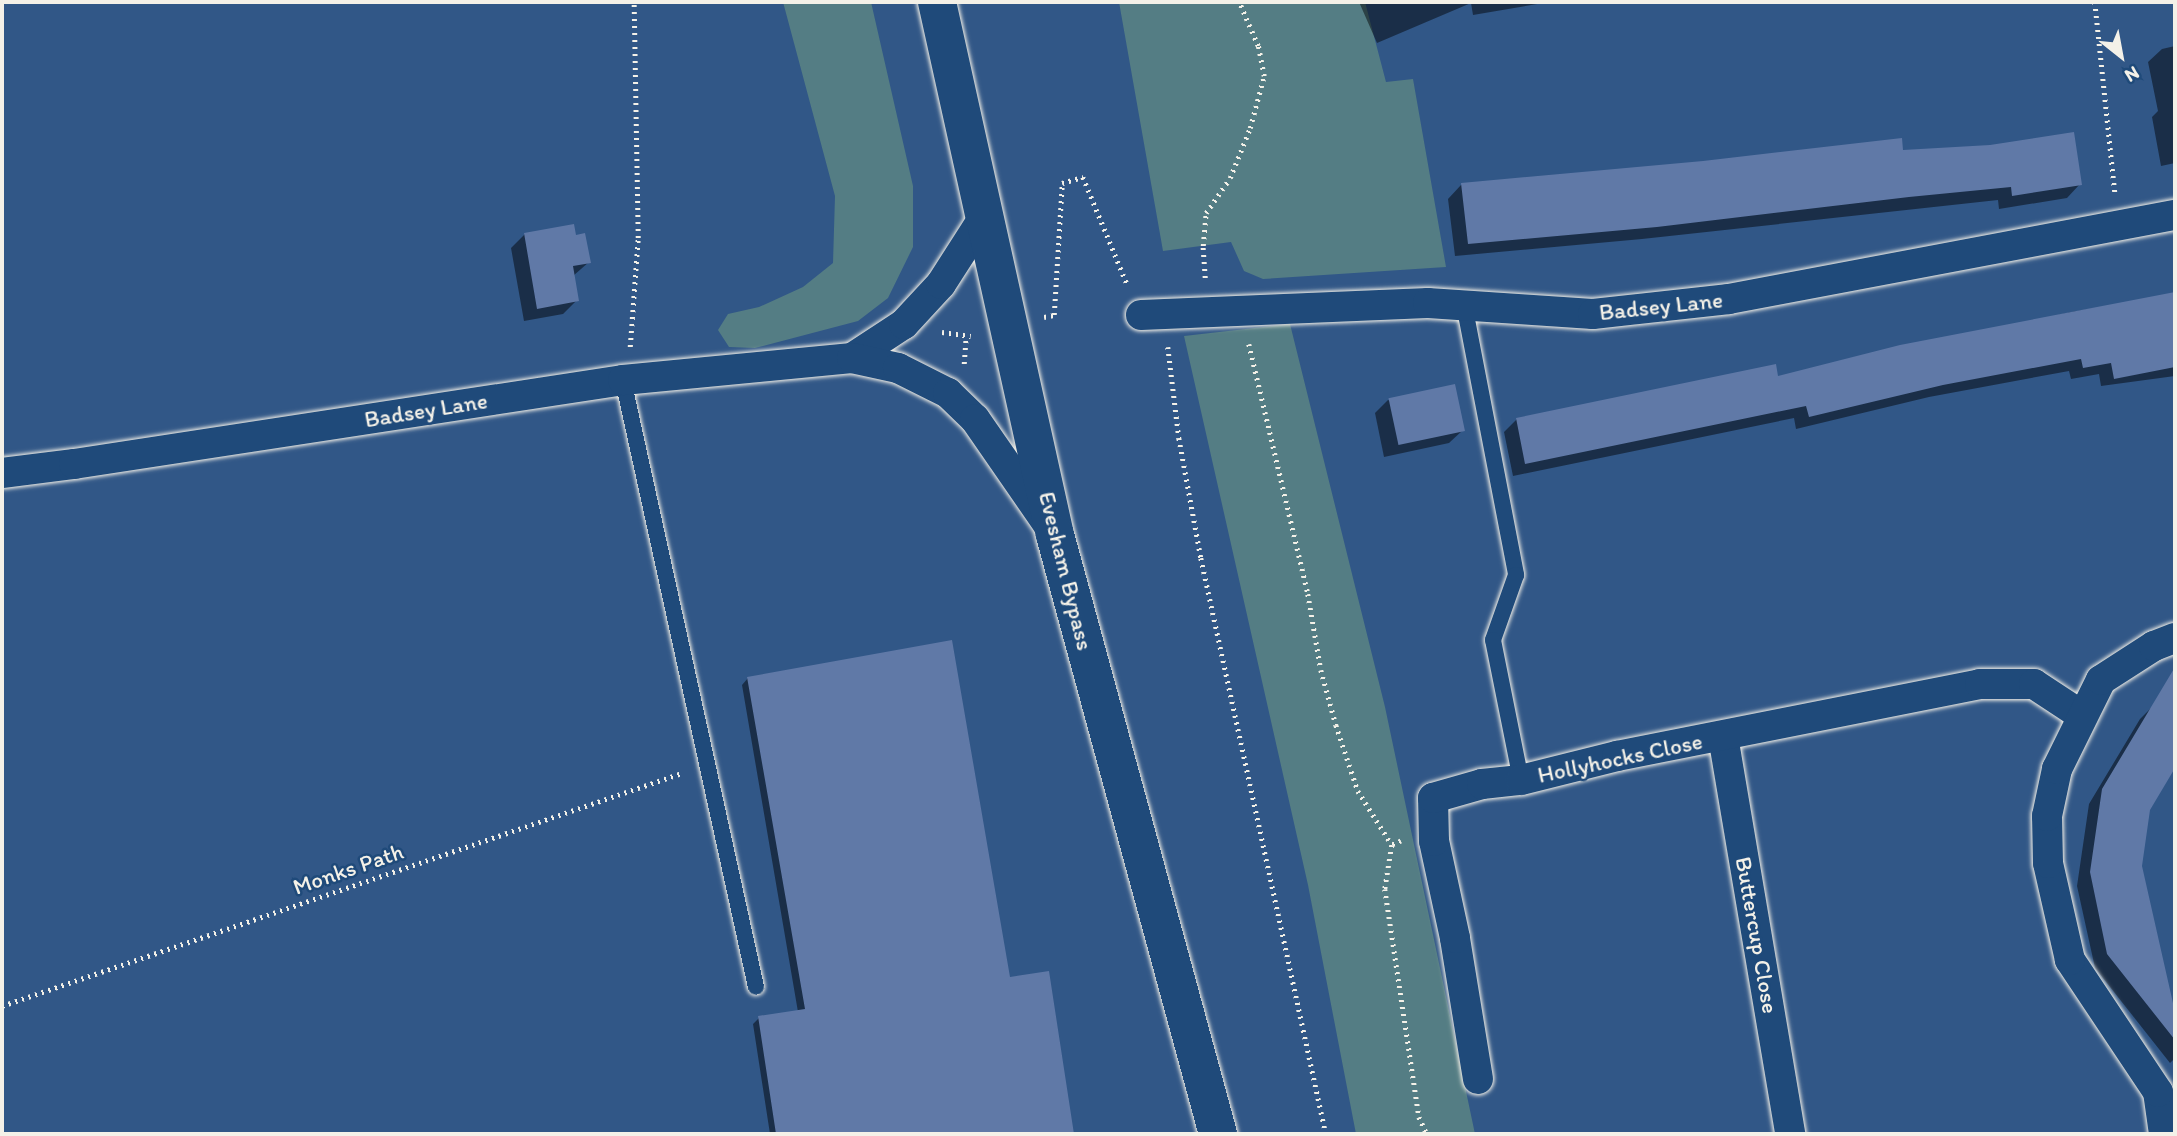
<!DOCTYPE html>
<html>
<head>
<meta charset="utf-8">
<style>
	body { margin:0 }
	#map { position:relative; width:2177px; height:1136px; overflow:hidden; background:#315787; font-family:Itim,sans-serif }
	div>[style] { position:absolute }
	.green>* { inset:0; background:#547d84 }
	.shadow>* { inset:0; background:#0007 }
	.building>* { inset:0; background:#6079a7; transform-origin:0 0 }
	.path>* { height:4.5px; margin-top:-2.25px; transform-origin:0; background:repeating-linear-gradient(90deg,#f4f1e8 0 2px,transparent 0 7px) }
	.roads { filter:drop-shadow(0 0 2px #f4f1e8) drop-shadow(0 0 2px #f4f1e8) }
	.service>* { height:16px; margin:-8px; padding:0 8px; transform-origin:8px; border-radius:8px; background:#1f4a7a }
	.minor>* { height:30px; margin:-15px; padding:0 15px; transform-origin:15px; border-radius:15px; background:#1f4a7a }
	.trunk>* { height:38px; margin:-19px; padding:0 19px; transform-origin:19px; border-radius:19px; background:#1f4a7a }
	span { translate:-50% -50%; white-space:nowrap; text-align:center; line-height:1.15; -webkit-text-stroke:5px #1f4a7a; paint-order:stroke }
	.street-label { font-size:23px; color:#f4f1e8 }
	.frame { position:absolute; inset:0; border:4px solid #f4f1e8; pointer-events:none }
	.north { position:absolute; left:2086px; top:21px; width:70px; height:70px; -webkit-text-stroke:5px #1f4a7a; paint-order:stroke; rotate:149deg; font-size:19px; font-weight:700; line-height:28px; text-align:center; color:#f4f1e8 }
	.north::after { content:''; display:block; margin:auto; width:24px; height:32px; background:#f4f1e8; clip-path:polygon(50% 0,100% 100%,50% 72%,0 100%) }
</style>
</head>
<body>
<div id="map">
	<div class="green">
		<div style="clip-path:polygon(783px 2px,871px 2px,913px 186px,913px 247px,888px 298px,858px 321px,755px 348px,729px 347px,718px 330px,728px 314px,759px 307px,803px 287px,833px 263px,835px 196px)"></div>
		<div style="clip-path:polygon(1119px 2px,1365px 2px,1386px 82px,1413px 79px,1446px 267px,1263px 279px,1244px 271px,1231px 242px,1163px 251px)"></div>
		<div style="clip-path:polygon(1290px 324px,1385px 707px,1475px 1134px,1356px 1134px,1308px 885px,1184px 336px)"></div>
	</div>
	<div class="shadow">
		<div style="clip-path:polygon(1359px 2px,1549px 2px,1473px 15px,1471px 3px,1377px 43px)"></div>
		<div style="clip-path:polygon(2175px 46px,2175px 163px,2161px 166px,2152px 117px,2158px 111px,2148px 62px,2162px 49px)"></div>
		<div style="clip-path:polygon(1902px 152px,2080px 184px,2067px 198px,1999px 209px,1998px 200px,1642px 239px,1455px 256px,1448px 199px,1461px 185px)"></div>
		<div style="clip-path:polygon(525px 234px,575px 237px,589px 262px,573px 276px,577px 300px,563px 314px,524px 321px,511px 248px)"></div>
		<div style="clip-path:polygon(2175px 295px,2175px 376px,2101px 386px,2099px 374px,2071px 379px,2069px 371px,1929px 397px,1796px 429px,1794px 418px,1513px 476px,1504px 432px,1517px 419px,1776px 378px,2072px 312px)"></div>
		<div style="clip-path:polygon(1388px 400px,1463px 430px,1449px 443px,1384px 457px,1375px 413px)"></div>
		<div style="clip-path:polygon(748px 678px,1009px 979px,1047px 973px,1073px 1134px,770px 1134px,753px 1024px,759px 1018px,798px 1012px,742px 685px)"></div>
		<div style="clip-path:polygon(2175px 693px,2175px 741px,2170px 744px,2175px 747px,2175px 765px,2149px 810px,2141px 866px,2175px 1020px,2175px 1058px,2170px 1063px,2095px 968px,2077px 886px,2089px 804px,2140px 719px,2154px 705px)"></div>
	</div>
	<div class="building">
		<div style="clip-path:polygon(2074px 132px,2082px 185px,2012px 196px,2011px 187px,1909px 197px,1657px 227px,1468px 244px,1461px 183px,1703px 161px,1902px 138px,1903px 150px,1990px 145px)"></div>
		<div style="clip-path:polygon(574px 224px,576px 235px,585px 233px,591px 263px,573px 266px,579px 301px,537px 309px,524px 233px)"></div>
		<div style="clip-path:polygon(2175px 292px,2175px 367px,2114px 379px,2111px 363px,2083px 368px,2081px 359px,1943px 385px,1809px 417px,1806px 406px,1525px 464px,1516px 418px,1776px 364px,1778px 376px,1900px 345px)"></div>
		<div style="left:1455px;top:384px;width:48px;height:68px;rotate:78deg"></div>
		<div style="clip-path:polygon(952px 640px,1010px 977px,1049px 971px,1074px 1134px,776px 1134px,758px 1016px,805px 1009px,747px 677px)"></div>
		<div style="clip-path:polygon(2175px 667px,2175px 768px,2150px 810px,2142px 866px,2175px 1012px,2175px 1040px,2107px 954px,2090px 872px,2102px 789px)"></div>
	</div>
	<div class="path">
		<div style="left:2095px;top:2px;width:191px;rotate:84deg"></div>
		<div style="left:1205px;top:278px;width:32px;rotate:-94deg"></div>
		<div style="left:1203px;top:246px;width:33px;rotate:-85deg"></div>
		<div style="left:1206px;top:213px;width:42px;rotate:-55.6deg"></div>
		<div style="left:1230px;top:178px;width:54px;rotate:-68.2deg"></div>
		<div style="left:1250px;top:128px;width:54px;rotate:-74.9deg"></div>
		<div style="left:1264px;top:76px;width:31px;rotate:-101deg"></div>
		<div style="left:1258px;top:46px;width:48px;rotate:-113.4deg"></div>
		<div style="left:1044px;top:317px;width:10px;rotate:-11deg"></div>
		<div style="left:1054px;top:315px;width:132px;rotate:-86.5deg"></div>
		<div style="left:1062px;top:183px;width:22px;rotate:-16deg"></div>
		<div style="left:1083px;top:177px;width:118px;rotate:67.6deg"></div>
		<div style="left:942px;top:332px;width:29px;rotate:8deg"></div>
		<div style="left:1249px;top:344px;width:257px;rotate:76.7deg"></div>
		<div style="left:1308px;top:594px;width:77px;rotate:80.3deg"></div>
		<div style="left:1321px;top:670px;width:57px;rotate:74.7deg"></div>
		<div style="left:1336px;top:725px;width:70px;rotate:71.6deg"></div>
		<div style="left:1358px;top:791px;width:64px;rotate:57.8deg"></div>
		<div style="left:630px;top:347px;width:109px;rotate:-85.8deg"></div>
		<div style="left:638px;top:238px;width:236px;rotate:-91deg"></div>
		<div style="left:1168px;top:347px;width:92px;rotate:83.1deg"></div>
		<div style="left:1179px;top:438px;width:122px;rotate:79.6deg"></div>
		<div style="left:1201px;top:558px;width:589px;rotate:77.76deg"></div>
		<div style="left:964px;top:364px;width:27px;rotate:-86deg"></div>
		<div style="left:1401px;top:841px;width:10px;rotate:156deg"></div>
		<div style="left:1392px;top:845px;width:45px;rotate:99deg"></div>
		<div style="left:1385px;top:889px;width:231px;rotate:81.5deg"></div>
		<div style="left:1419px;top:1117px;width:19px;rotate:65deg"></div>
		<div style="left:2px;top:1006px;width:719px;rotate:-18.91deg"></div>
	</div>
	<div class="roads">
		<div class="service">
			<div style="left:1464px;top:304px;width:276px;rotate:79.1deg"></div>
			<div style="left:1516px;top:575px;width:69px;rotate:109.5deg"></div>
			<div style="left:1493px;top:640px;width:143px;rotate:78.7deg"></div>
			<div style="left:623px;top:380px;width:621px;rotate:77.64deg"></div>
		</div>
		<div class="minor">
			<div style="left:1141px;top:315px;width:287px;rotate:-2.4deg"></div>
			<div style="left:1428px;top:303px;width:165px;rotate:3.8deg"></div>
			<div style="left:1593px;top:314px;width:137px;rotate:-6.3deg"></div>
			<div style="left:1729px;top:299px;width:454px;rotate:-10.7deg"></div>
			<div style="left:852px;top:358px;width:62px;rotate:-33.2deg"></div>
			<div style="left:904px;top:324px;width:54px;rotate:-47.2deg"></div>
			<div style="left:941px;top:284px;width:80px;rotate:-57.3deg"></div>
			<div style="left:2px;top:473px;width:73px;rotate:-7.1deg"></div>
			<div style="left:74px;top:464px;width:555px;rotate:-8.7deg"></div>
			<div style="left:623px;top:380px;width:230px;rotate:-5.5deg"></div>
			<div style="left:852px;top:358px;width:47px;rotate:12.3deg"></div>
			<div style="left:898px;top:368px;width:56px;rotate:26.6deg"></div>
			<div style="left:948px;top:393px;width:37px;rotate:44deg"></div>
			<div style="left:975px;top:419px;width:126px;rotate:55.3deg"></div>
			<div style="left:1723px;top:736px;width:404px;rotate:80.4deg"></div>
			<div style="left:1478px;top:1079px;width:143px;rotate:-99.3deg"></div>
			<div style="left:1455px;top:938px;width:99px;rotate:-102.2deg"></div>
			<div style="left:1434px;top:841px;width:43px;rotate:-91.3deg"></div>
			<div style="left:1433px;top:798px;width:51px;rotate:-15.9deg"></div>
			<div style="left:1482px;top:784px;width:39px;rotate:-6deg"></div>
			<div style="left:1521px;top:780px;width:99px;rotate:-14deg"></div>
			<div style="left:1617px;top:756px;width:370px;rotate:-11.2deg"></div>
			<div style="left:1980px;top:684px;width:54px"></div>
			<div style="left:2034px;top:684px;width:56px;rotate:33.4deg"></div>
			<div style="left:2164px;top:1134px;width:42px;rotate:-98.1deg"></div>
			<div style="left:2158px;top:1092px;width:159px;rotate:-123.7deg"></div>
			<div style="left:2070px;top:960px;width:99px;rotate:-102.8deg"></div>
			<div style="left:2048px;top:863px;width:47px;rotate:-91.2deg"></div>
			<div style="left:2047px;top:816px;width:48px;rotate:-78deg"></div>
			<div style="left:2057px;top:769px;width:99px;rotate:-63.7deg"></div>
			<div style="left:2101px;top:680px;width:63px;rotate:-32.7deg"></div>
			<div style="left:2154px;top:646px;width:22px;rotate:-21deg"></div>
		</div>
		<div class="trunk">
			<div style="left:937px;top:2px;width:546px;rotate:77.52deg"></div>
			<div style="left:1055px;top:535px;width:621px;rotate:74.78deg"></div>
		</div>
	</div>
	<div class="street-label">
		<span style="left:1661px;top:306px;rotate:-6deg">Badsey Lane</span>
		<span style="left:426px;top:410px;rotate:-9deg">Badsey Lane</span>
		<span style="left:1066px;top:571px;rotate:76deg">Evesham Bypass</span>
		<span style="left:1620px;top:758px;rotate:-12deg">Hollyhocks Close</span>
		<span style="left:348px;top:869px;rotate:-19deg">Monks Path</span>
		<span style="left:1757px;top:935px;rotate:80deg">Buttercup Close</span>
	</div>
	<div class="frame"></div>
	<div class="north">N</div>
</div>
</body>
</html>
